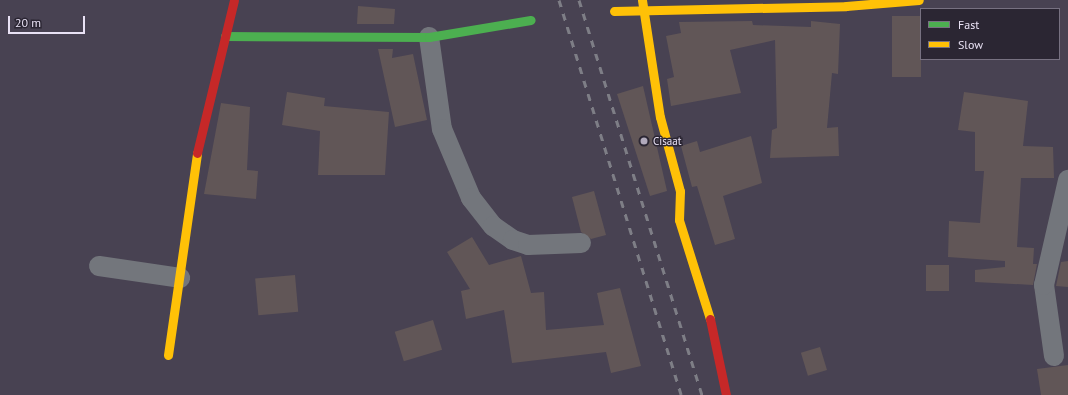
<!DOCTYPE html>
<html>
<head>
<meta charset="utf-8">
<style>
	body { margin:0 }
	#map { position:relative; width:1068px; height:395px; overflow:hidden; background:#484252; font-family:"PT Sans",sans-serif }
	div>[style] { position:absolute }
	.building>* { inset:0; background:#615657; transform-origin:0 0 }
	.street>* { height:20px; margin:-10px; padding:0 10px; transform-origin:10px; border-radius:10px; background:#73767c }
	.fast>* { height:9px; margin:-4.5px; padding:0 4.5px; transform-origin:4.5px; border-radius:4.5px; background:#4caf50 }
	.slow>* { height:9px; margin:-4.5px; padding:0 4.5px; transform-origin:4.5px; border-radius:4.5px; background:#ffc107 }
	.jam>* { height:9px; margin:-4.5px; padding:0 4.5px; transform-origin:4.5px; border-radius:4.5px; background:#c62828 }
	.rail>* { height:3px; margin-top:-1.5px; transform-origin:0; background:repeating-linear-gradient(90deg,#7e7e86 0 7px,transparent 0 14px) }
	.dots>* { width:11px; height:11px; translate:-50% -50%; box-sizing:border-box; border:2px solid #2b2633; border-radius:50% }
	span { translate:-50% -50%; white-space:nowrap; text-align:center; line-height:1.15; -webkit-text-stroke:3px #2b2633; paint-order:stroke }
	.poi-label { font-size:11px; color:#e9e2f5 }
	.left { translate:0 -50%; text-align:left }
	.legend { position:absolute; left:920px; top:8px; width:140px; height:52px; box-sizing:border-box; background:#2b2633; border:1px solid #777181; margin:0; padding:5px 7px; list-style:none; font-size:12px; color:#e9e2f5 }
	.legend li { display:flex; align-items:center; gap:8px; height:20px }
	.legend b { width:20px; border:1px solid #777181 }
	.scale { position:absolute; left:8px; top:16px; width:77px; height:18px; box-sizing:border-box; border:2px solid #e9e2f5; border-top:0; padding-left:5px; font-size:12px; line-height:14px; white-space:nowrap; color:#e9e2f5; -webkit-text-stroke:3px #2b2633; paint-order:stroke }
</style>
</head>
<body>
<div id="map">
	<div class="building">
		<div style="clip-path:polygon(358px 6px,395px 9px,394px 24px,357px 24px)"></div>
		<div style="left:892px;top:16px;width:29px;height:61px"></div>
		<div style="clip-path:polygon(752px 21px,753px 25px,811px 27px,811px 21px,840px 24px,838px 74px,832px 73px,827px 128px,838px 127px,839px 156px,770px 158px,772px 130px,777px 128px,775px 40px,730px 50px,741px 93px,671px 106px,667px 79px,674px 77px,666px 36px,681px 33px,679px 22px)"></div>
		<div style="clip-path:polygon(378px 49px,393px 49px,392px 58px,413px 54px,427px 120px,395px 127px)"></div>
		<div style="clip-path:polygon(643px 86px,667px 191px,650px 196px,617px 94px)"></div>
		<div style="clip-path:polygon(287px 92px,325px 98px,324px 106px,389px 112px,385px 175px,318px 175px,320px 131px,282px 125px)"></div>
		<div style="clip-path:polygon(964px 92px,1028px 101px,1023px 146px,1053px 147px,1054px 178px,1021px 178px,1017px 247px,1034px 248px,1033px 264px,1037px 264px,1033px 285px,975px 282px,975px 270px,1005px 267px,1005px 261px,948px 257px,949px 221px,980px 223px,984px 171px,975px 171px,975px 132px,958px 130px)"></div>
		<div style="clip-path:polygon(221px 103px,250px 107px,247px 170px,258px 171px,256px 199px,204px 194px)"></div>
		<div style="clip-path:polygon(751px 136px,762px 183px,723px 196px,735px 239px,715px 245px,697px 186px,692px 187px,681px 146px,697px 141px,700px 152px)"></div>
		<div style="clip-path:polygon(594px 191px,606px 235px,591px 239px,581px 232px,572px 197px)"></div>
		<div style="clip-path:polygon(472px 237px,489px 265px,521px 256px,531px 293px,544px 292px,546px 330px,604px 325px,597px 293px,620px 288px,641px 366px,611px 373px,606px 352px,512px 363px,504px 310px,466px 319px,461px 291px,470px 289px,447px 252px)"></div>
		<div style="clip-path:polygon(1068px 261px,1068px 287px,1056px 286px,1061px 262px)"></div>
		<div style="left:926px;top:265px;width:23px;height:26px"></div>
		<div style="left:295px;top:275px;width:37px;height:40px;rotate:85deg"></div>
		<div style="left:433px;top:320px;width:31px;height:40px;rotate:73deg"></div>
		<div style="left:820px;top:347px;width:24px;height:20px;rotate:73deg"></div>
		<div style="clip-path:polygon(1068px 365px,1068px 395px,1041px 395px,1037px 369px)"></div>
	</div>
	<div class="street">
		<div style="left:429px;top:37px;width:93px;rotate:82deg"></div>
		<div style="left:442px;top:129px;width:75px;rotate:67.2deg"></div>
		<div style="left:471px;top:198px;width:36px;rotate:52deg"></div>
		<div style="left:493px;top:226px;width:24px;rotate:35deg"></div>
		<div style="left:513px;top:240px;width:16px;rotate:18deg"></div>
		<div style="left:528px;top:245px;width:53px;rotate:-2.2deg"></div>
		<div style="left:99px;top:266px;width:82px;rotate:8.4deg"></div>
		<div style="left:1054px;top:356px;width:72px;rotate:-98deg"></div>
		<div style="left:1044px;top:285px;width:108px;rotate:-77.1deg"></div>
	</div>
	<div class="fast">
		<div style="left:225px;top:36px;width:204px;rotate:0.3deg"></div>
		<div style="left:429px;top:37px;width:103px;rotate:-9.5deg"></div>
	</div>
	<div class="slow">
		<div style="left:642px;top:0;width:118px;rotate:81.3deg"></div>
		<div style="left:660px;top:117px;width:77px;rotate:74.9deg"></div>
		<div style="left:680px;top:191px;width:29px;rotate:92deg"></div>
		<div style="left:679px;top:220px;width:104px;rotate:72.6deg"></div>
		<div style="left:614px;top:11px;width:232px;rotate:-1.2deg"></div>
		<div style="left:846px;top:6px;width:73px;rotate:-4.7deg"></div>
		<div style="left:168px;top:355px;width:204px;rotate:-81.8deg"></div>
	</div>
	<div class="jam">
		<div style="left:197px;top:153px;width:157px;rotate:-76.4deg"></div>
		<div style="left:710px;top:319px;width:78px;rotate:78.1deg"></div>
	</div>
	<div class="rail">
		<div style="left:559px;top:0;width:413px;rotate:72.8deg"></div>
		<div style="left:579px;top:0;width:414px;rotate:72.7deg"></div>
	</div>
	<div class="dots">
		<div style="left:644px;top:141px;background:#b1aabc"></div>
	</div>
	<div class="poi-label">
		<span class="left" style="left:653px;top:141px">Cisaat</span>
	</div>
	<ul class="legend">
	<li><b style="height:5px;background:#4caf50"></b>Fast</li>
	<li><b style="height:5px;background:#ffc107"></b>Slow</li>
	</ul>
	<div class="scale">20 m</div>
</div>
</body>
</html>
